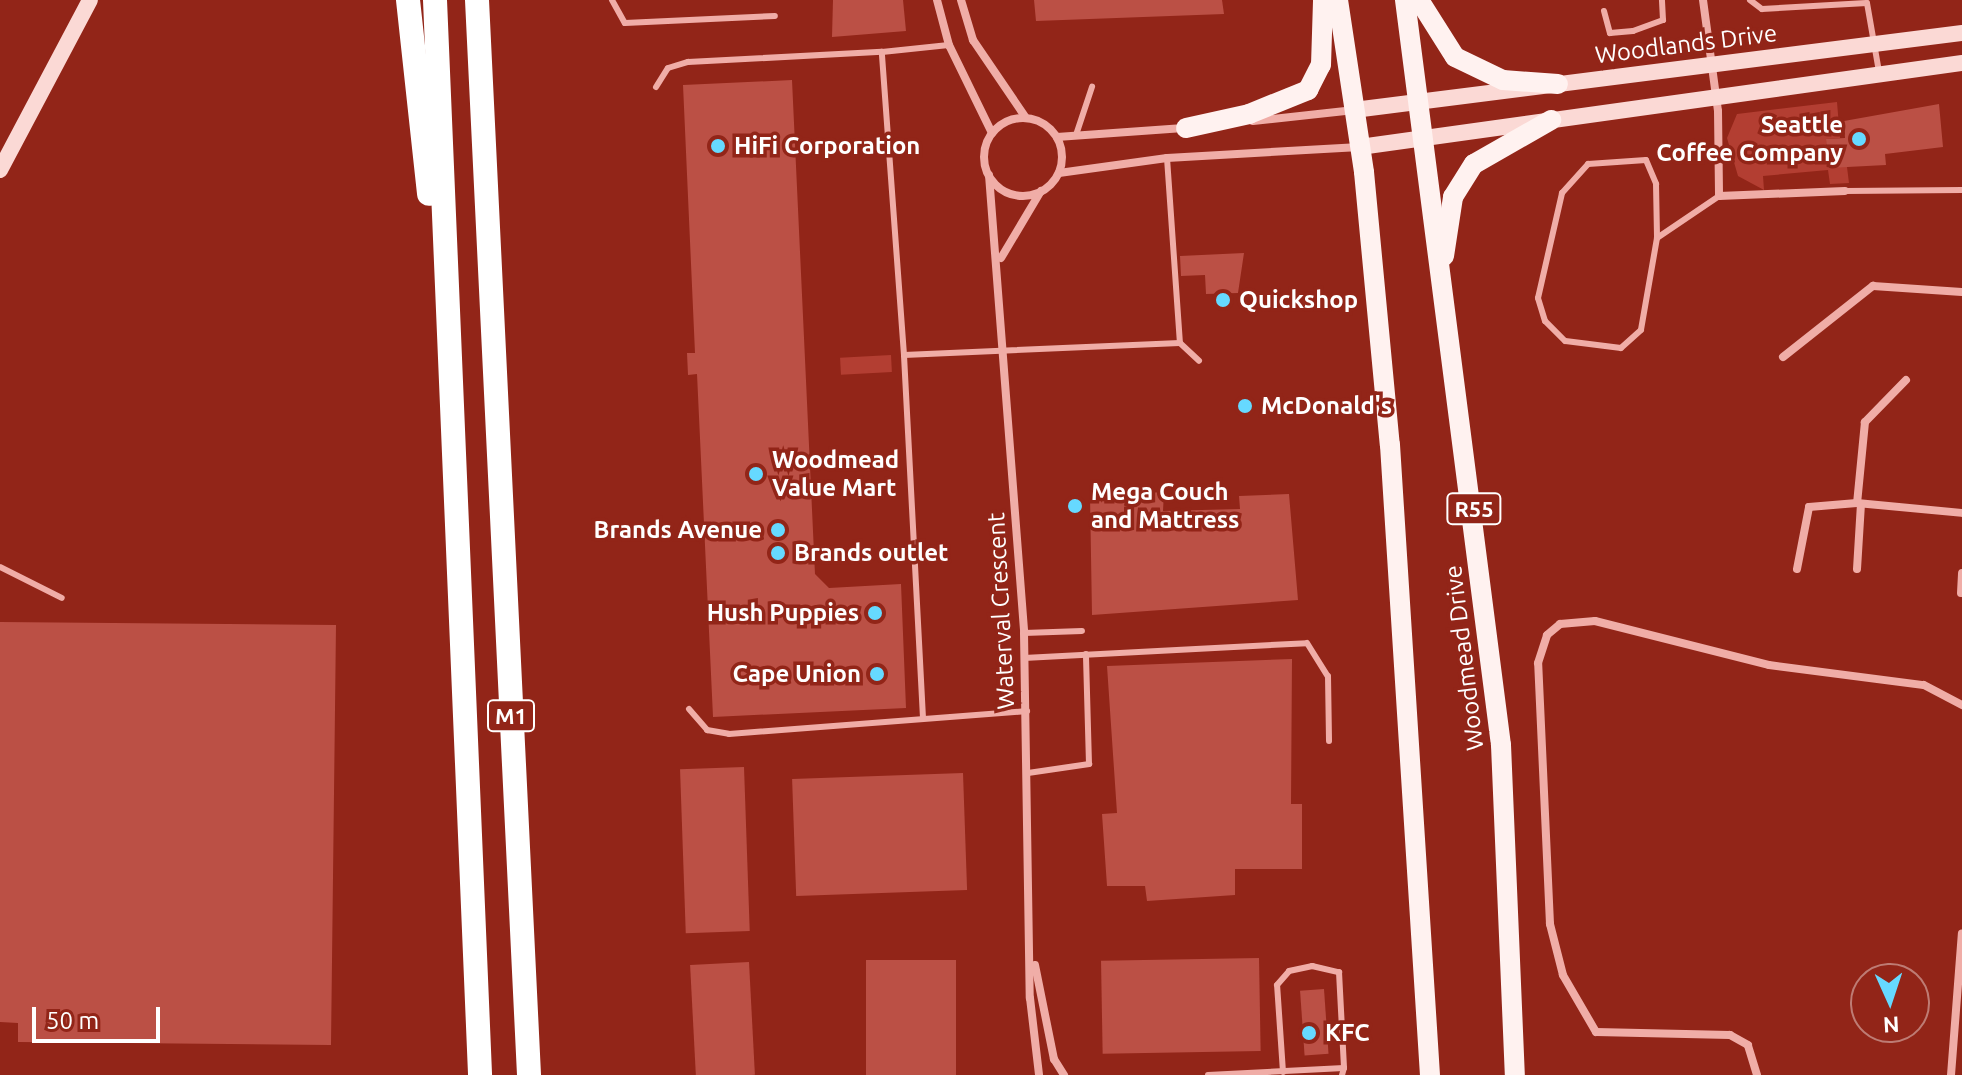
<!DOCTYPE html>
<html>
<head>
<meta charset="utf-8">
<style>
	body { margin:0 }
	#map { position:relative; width:1962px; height:1075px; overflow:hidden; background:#922518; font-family:Ubuntu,sans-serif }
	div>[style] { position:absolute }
	.green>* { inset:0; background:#b33e32; transform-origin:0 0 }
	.building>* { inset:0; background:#bb5045; transform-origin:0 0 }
	.lane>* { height:6px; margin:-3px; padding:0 3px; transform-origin:3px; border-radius:3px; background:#f0ada7 }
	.street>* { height:8px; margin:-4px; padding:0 4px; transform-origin:4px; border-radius:4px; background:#f0ada7 }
	.street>.ring { margin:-4px; padding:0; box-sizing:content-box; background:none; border:8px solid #f0ada7; border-radius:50% }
	.secondary>* { height:16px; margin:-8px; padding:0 8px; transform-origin:8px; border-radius:8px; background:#fbd9d5 }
	.primary>* { height:20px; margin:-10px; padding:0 10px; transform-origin:10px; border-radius:10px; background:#fff2f0 }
	.highway>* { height:24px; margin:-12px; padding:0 12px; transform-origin:12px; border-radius:12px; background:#fff }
	.dots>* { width:22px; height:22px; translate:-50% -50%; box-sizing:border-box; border:4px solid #922518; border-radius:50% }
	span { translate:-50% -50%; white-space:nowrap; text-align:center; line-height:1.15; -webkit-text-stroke:7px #922518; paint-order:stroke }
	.shield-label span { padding:2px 6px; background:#922518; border:2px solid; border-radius:6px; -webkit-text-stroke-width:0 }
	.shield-label { font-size:22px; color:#fff; font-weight:700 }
	.street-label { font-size:24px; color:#fff }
	.poi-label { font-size:24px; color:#fff; font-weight:700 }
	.right { translate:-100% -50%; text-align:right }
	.left { translate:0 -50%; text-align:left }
	.north { position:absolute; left:1850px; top:963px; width:80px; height:80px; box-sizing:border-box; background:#922518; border:2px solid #be7c74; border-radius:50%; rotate:177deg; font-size:22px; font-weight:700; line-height:32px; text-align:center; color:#fff }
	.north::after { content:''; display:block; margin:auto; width:28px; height:36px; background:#66d9ff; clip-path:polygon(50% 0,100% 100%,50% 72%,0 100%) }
	.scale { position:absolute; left:32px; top:1007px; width:128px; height:36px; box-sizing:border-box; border:4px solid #fff; border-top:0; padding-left:10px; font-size:24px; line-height:28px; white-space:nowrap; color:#fff; -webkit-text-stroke:6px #922518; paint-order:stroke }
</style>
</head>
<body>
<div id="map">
	<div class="green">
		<div style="clip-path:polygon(1837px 102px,1840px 138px,1826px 139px,1828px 167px,1847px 167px,1849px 183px,1830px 184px,1828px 170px,1763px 176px,1764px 190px,1738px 176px,1727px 138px,1737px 114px)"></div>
		<div style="left:891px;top:355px;width:17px;height:51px;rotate:87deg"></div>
	</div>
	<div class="building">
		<div style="clip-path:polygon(833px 0,903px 0,906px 31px,832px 37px)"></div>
		<div style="clip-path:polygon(1034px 0,1222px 0,1224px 14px,1036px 21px)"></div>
		<div style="clip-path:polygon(792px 80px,815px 574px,829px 588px,901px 584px,906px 708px,713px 717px,697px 374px,688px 375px,687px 353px,695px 353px,683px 85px)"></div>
		<div style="clip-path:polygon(1939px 104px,1943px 147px,1885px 154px,1886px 165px,1828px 168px,1826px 139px,1845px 138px,1844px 121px)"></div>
		<div style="clip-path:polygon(1244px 253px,1238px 293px,1206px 294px,1205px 275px,1181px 276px,1180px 256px)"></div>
		<div style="clip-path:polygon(1164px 492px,1163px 511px,1240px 509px,1239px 496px,1289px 494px,1298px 600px,1092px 615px,1090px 496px)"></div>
		<div style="clip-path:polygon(0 622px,336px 625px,331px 1045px,18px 1042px,18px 1023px,0 1022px)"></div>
		<div style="clip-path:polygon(1292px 659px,1291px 804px,1302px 804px,1302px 869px,1235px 869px,1235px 895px,1147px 901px,1145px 886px,1107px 886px,1102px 814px,1117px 813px,1107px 666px)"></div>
		<div style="left:744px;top:767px;width:164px;height:64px;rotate:88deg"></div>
		<div style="left:963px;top:773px;width:117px;height:171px;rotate:88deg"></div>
		<div style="left:1259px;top:958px;width:93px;height:158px;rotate:89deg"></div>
		<div style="left:956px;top:960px;width:115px;height:90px;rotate:90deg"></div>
		<div style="left:749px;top:962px;width:113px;height:59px;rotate:87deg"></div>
		<div style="left:1324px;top:989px;width:65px;height:24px;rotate:86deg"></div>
	</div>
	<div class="lane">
		<div style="left:612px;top:0;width:26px;rotate:61deg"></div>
		<div style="left:625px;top:23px;width:150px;rotate:-2.7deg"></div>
		<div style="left:1750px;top:0;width:15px;rotate:37deg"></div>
		<div style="left:1762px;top:9px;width:105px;rotate:-3.3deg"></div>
		<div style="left:1867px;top:3px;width:70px;rotate:80.1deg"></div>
		<div style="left:1604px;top:11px;width:23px;rotate:75deg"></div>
		<div style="left:1610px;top:33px;width:23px;rotate:-5deg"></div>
		<div style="left:1633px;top:31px;width:32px;rotate:-20deg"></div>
		<div style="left:1663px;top:20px;width:20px;rotate:-93deg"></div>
		<div style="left:656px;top:87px;width:22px;rotate:-58deg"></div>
		<div style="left:668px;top:68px;width:21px;rotate:-17deg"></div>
		<div style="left:688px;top:62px;width:194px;rotate:-3deg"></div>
		<div style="left:1076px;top:135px;width:51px;rotate:-71.6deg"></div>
		<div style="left:1167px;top:158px;width:185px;rotate:86deg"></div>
		<div style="left:1646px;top:160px;width:26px;rotate:67deg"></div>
		<div style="left:1656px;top:184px;width:54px;rotate:88.9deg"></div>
		<div style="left:1657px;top:238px;width:93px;rotate:99.9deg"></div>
		<div style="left:1641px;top:330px;width:27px;rotate:138deg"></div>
		<div style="left:1621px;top:348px;width:56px;rotate:-172.9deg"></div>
		<div style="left:1565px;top:341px;width:28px;rotate:-135deg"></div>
		<div style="left:1545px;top:321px;width:24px;rotate:-107deg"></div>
		<div style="left:1538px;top:298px;width:108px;rotate:-77.1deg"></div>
		<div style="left:1562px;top:193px;width:39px;rotate:-48deg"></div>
		<div style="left:1588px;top:164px;width:58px;rotate:-3.9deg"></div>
		<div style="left:1845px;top:191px;width:117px;rotate:-0.5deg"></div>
		<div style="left:1657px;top:238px;width:75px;rotate:-34.1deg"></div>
		<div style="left:904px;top:355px;width:304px;rotate:-94.2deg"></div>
		<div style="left:882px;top:52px;width:67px;rotate:-6deg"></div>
		<div style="left:0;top:567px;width:69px;rotate:26.6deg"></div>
		<div style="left:1024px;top:633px;width:58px;rotate:-2deg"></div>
		<div style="left:1024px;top:658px;width:283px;rotate:-3deg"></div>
		<div style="left:1307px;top:643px;width:39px;rotate:58deg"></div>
		<div style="left:1328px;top:676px;width:65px;rotate:89.1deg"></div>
		<div style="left:689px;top:709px;width:28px;rotate:49deg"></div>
		<div style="left:707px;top:730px;width:22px;rotate:10deg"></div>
		<div style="left:729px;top:734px;width:299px;rotate:-4.4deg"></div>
		<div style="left:923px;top:718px;width:363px;rotate:-93deg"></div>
		<div style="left:904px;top:355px;width:276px;rotate:-2.5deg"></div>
		<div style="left:1180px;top:343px;width:26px;rotate:43deg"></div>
		<div style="left:1028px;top:773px;width:62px;rotate:-8.4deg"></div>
		<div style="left:1089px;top:764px;width:110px;rotate:-91.6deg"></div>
		<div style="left:1283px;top:1072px;width:87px;rotate:-93.9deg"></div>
		<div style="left:1277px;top:985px;width:18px;rotate:-49deg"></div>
		<div style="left:1289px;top:971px;width:24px;rotate:-12deg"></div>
		<div style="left:1312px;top:966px;width:28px;rotate:13deg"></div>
		<div style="left:1339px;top:972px;width:96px;rotate:87deg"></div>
		<div style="left:1208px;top:1075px;width:136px;rotate:-2.9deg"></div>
		<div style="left:1344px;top:1068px;width:7px;rotate:106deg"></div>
	</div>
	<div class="street">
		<div style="left:937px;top:0;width:47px;rotate:75.1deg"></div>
		<div style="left:949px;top:45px;width:98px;rotate:64deg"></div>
		<div style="left:961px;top:0;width:42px;rotate:73.3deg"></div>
		<div style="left:973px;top:40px;width:94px;rotate:55.8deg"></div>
		<div style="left:1703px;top:0;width:112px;rotate:82.3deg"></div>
		<div style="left:1718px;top:111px;width:85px;rotate:89.3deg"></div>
		<div style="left:1719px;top:196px;width:126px;rotate:-2.3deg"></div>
		<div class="ring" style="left:984px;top:118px;width:70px;height:70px"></div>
		<div style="left:1253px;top:121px;width:102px;rotate:-6.2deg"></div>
		<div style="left:1057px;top:137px;width:127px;rotate:-4.1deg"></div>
		<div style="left:1059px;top:173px;width:109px;rotate:-7.9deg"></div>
		<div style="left:1167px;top:158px;width:193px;rotate:-3.3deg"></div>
		<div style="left:989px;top:175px;width:459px;rotate:85.6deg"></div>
		<div style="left:1024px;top:633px;width:365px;rotate:89.1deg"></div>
		<div style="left:1030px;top:998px;width:78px;rotate:83.3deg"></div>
		<div style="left:1001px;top:258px;width:78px;rotate:-59.2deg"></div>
		<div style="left:1783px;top:357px;width:115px;rotate:-38.3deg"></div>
		<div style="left:1873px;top:286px;width:89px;rotate:3.9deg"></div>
		<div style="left:1906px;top:380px;width:59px;rotate:134.3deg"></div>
		<div style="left:1865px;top:422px;width:81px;rotate:95.6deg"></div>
		<div style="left:1857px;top:503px;width:105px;rotate:5.4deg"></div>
		<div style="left:1797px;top:569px;width:63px;rotate:-79deg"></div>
		<div style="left:1809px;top:507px;width:48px;rotate:-4.8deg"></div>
		<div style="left:1857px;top:569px;width:65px;rotate:-86.5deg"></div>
		<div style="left:1961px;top:593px;width:20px;rotate:-87deg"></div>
		<div style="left:1035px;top:965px;width:96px;rotate:78.6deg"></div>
		<div style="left:1054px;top:1059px;width:19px;rotate:58deg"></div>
		<div style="left:1757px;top:1075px;width:31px;rotate:-107deg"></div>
		<div style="left:1748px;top:1045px;width:21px;rotate:-151deg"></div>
		<div style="left:1730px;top:1035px;width:134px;rotate:-178.7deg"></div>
		<div style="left:1596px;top:1032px;width:66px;rotate:-120.1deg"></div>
		<div style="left:1563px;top:975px;width:53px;rotate:-104.3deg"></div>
		<div style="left:1550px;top:924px;width:261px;rotate:-92.6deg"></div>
		<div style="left:1538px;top:663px;width:29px;rotate:-72deg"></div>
		<div style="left:1547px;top:635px;width:17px;rotate:-40deg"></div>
		<div style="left:1560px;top:624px;width:35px;rotate:-5deg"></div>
		<div style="left:1595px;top:621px;width:179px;rotate:14.2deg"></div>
		<div style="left:1769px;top:665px;width:156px;rotate:7.4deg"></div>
		<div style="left:1924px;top:685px;width:43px;rotate:27.8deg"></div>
		<div style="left:1951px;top:1075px;width:142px;rotate:-85.6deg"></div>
	</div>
	<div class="secondary">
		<div style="left:1354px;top:110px;width:613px;rotate:-7.22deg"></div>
		<div style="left:1360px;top:147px;width:608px;rotate:-7.94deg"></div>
		<div style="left:0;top:170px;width:192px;rotate:-62.1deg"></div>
	</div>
	<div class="primary">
		<div style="left:1338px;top:0;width:174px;rotate:81.4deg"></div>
		<div style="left:1364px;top:172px;width:274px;rotate:84.6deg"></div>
		<div style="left:1390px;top:445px;width:631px;rotate:86.37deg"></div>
		<div style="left:1405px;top:0;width:751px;rotate:82.66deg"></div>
		<div style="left:1501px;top:745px;width:330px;rotate:87.6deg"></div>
		<div style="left:1419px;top:0;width:67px;rotate:57.7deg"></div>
		<div style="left:1455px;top:57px;width:53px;rotate:25.6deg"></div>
		<div style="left:1503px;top:80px;width:55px;rotate:4.2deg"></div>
		<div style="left:1186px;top:128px;width:65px;rotate:-12.5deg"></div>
		<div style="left:1249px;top:114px;width:64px;rotate:-22.1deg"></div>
		<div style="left:1308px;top:90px;width:28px;rotate:-63deg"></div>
		<div style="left:1321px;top:65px;width:65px;rotate:-88.2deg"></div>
		<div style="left:1444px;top:256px;width:60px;rotate:-81.3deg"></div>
		<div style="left:1453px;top:197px;width:39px;rotate:-58deg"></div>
		<div style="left:1474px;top:164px;width:89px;rotate:-29.7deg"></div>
	</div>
	<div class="highway">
		<div style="left:408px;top:0;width:195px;rotate:83.8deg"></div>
		<div style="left:435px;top:0;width:1076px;rotate:87.6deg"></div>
		<div style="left:477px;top:0;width:1076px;rotate:87.23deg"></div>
	</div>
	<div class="dots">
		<div style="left:1859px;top:139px;background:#66d9ff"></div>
		<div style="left:718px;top:146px;background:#66d9ff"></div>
		<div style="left:1223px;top:300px;background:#66d9ff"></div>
		<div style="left:1245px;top:406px;background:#66d9ff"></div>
		<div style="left:756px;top:474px;background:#66d9ff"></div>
		<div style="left:1075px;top:506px;background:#66d9ff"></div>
		<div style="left:778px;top:530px;background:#66d9ff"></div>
		<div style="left:778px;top:553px;background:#66d9ff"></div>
		<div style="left:875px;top:613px;background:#66d9ff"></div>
		<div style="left:877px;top:674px;background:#66d9ff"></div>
		<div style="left:1309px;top:1033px;background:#66d9ff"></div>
	</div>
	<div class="shield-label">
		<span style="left:1474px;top:509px">R55</span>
		<span style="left:511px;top:716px">M1</span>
	</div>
	<div class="street-label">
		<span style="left:1686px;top:44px;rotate:-7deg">Woodlands Drive</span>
		<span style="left:1001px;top:611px;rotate:-93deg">Waterval Crescent</span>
		<span style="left:1464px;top:658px;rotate:-97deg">Woodmead Drive</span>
	</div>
	<div class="poi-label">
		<span class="right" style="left:1843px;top:139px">Seattle<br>Coffee Company</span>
		<span class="left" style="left:734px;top:146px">HiFi Corporation</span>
		<span class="left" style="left:1239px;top:300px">Quickshop</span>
		<span class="left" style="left:1261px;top:406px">McDonald's</span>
		<span class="left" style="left:772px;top:474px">Woodmead<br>Value Mart</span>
		<span class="left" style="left:1091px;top:506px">Mega Couch<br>and Mattress</span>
		<span class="right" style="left:762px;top:530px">Brands Avenue</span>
		<span class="left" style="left:794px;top:553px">Brands outlet</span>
		<span class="right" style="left:859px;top:613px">Hush Puppies</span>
		<span class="right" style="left:861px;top:674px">Cape Union</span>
		<span class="left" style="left:1325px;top:1033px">KFC</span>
	</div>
	<div class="north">N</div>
	<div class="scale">50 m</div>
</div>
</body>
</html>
